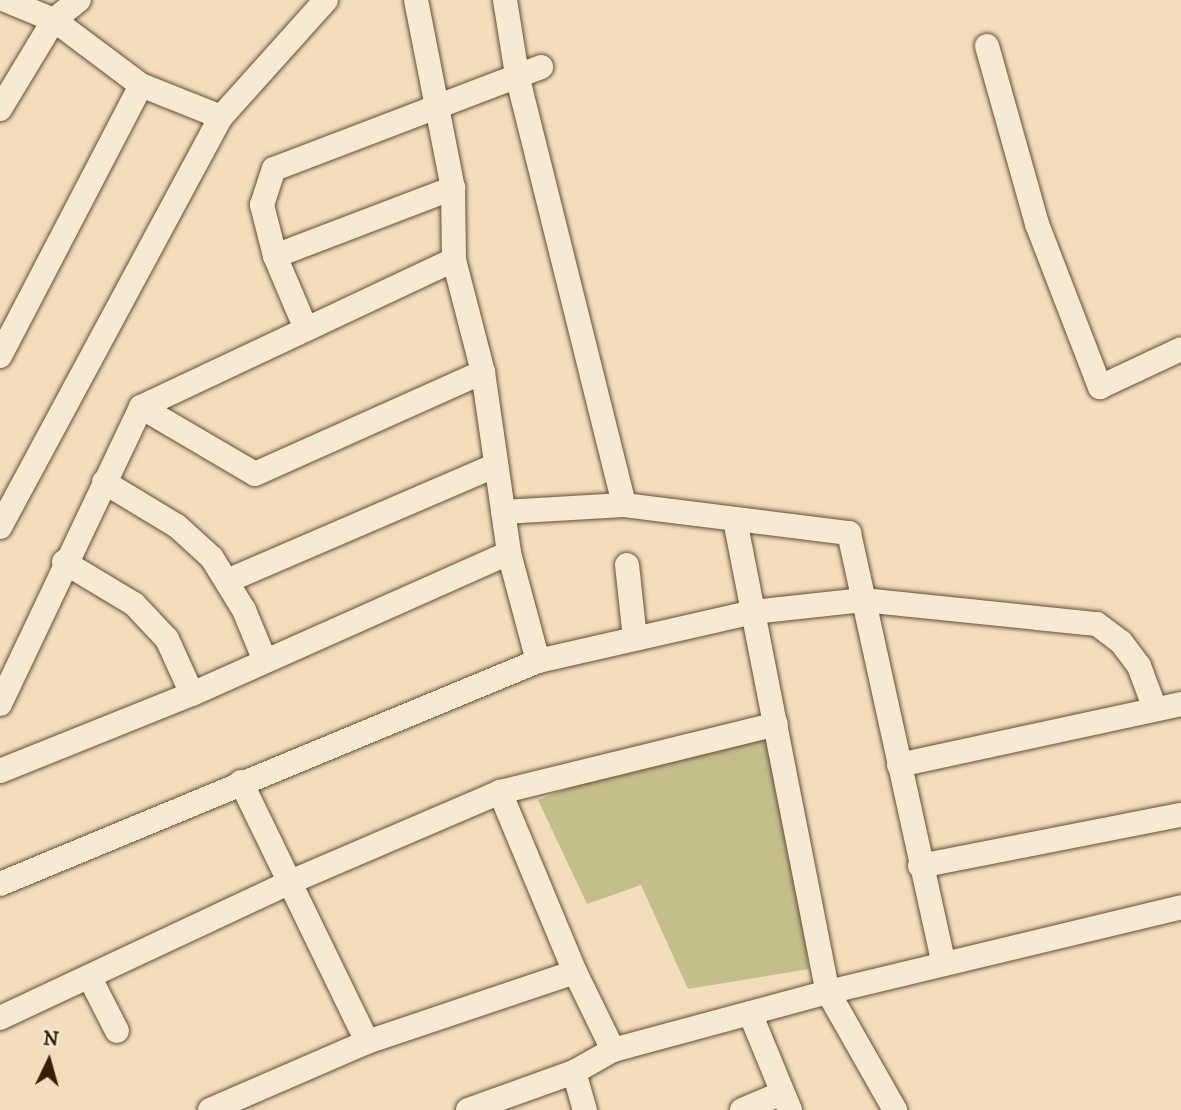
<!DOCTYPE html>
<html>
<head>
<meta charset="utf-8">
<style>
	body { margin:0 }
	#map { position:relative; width:1181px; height:1110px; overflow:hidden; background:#f3debc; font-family:"IM FELL DW Pica",serif }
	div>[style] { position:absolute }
	.green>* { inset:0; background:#c2bf8c }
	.roads { filter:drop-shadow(0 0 2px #644e34) drop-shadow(0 0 2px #644e34) }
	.minor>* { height:24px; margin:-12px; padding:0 12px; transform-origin:12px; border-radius:12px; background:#f7ead3 }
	span { translate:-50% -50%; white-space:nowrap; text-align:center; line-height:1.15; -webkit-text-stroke:7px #f7ead3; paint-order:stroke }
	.north { position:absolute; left:14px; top:1026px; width:70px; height:70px; -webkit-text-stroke:5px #f7ead3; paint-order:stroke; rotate:5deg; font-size:19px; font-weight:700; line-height:28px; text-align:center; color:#341e06 }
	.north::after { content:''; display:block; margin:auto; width:24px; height:32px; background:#341e06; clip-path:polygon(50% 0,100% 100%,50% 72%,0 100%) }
</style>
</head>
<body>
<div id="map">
	<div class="green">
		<div style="clip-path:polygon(772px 734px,809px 969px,688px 989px,641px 885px,587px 904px,538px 800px,593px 779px)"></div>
	</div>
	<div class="roads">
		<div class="minor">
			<div style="left:5px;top:0;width:53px;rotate:22.2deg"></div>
			<div style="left:54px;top:20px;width:109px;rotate:36.8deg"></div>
			<div style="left:416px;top:0;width:192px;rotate:78.9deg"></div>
			<div style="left:453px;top:188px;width:72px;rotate:89.2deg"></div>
			<div style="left:454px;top:260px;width:116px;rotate:75.5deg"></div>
			<div style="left:483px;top:372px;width:183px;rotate:81.8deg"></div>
			<div style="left:509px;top:553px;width:112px;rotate:75deg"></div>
			<div style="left:505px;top:0;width:76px;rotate:80.9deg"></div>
			<div style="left:517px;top:75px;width:443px;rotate:76deg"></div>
			<div style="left:987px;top:46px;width:185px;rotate:74.3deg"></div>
			<div style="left:1037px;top:224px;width:175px;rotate:68.9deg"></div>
			<div style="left:1100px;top:387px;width:89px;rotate:-25.1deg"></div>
			<div style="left:0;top:109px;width:104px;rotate:-58.8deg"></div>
			<div style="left:54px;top:20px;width:32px;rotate:-39deg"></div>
			<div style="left:275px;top:256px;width:191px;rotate:-20.9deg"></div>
			<div style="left:306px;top:329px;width:79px;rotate:-113deg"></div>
			<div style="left:275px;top:256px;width:53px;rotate:-104.3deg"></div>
			<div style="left:262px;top:205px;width:38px;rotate:-72deg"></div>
			<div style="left:274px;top:169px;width:286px;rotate:-20.9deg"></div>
			<div style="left:0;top:356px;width:305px;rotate:-62.5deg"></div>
			<div style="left:141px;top:85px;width:86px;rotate:21.8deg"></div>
			<div style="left:141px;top:407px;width:132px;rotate:30.4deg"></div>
			<div style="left:255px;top:474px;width:250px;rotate:-24.1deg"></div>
			<div style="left:104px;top:482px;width:85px;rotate:31.1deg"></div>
			<div style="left:177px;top:526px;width:47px;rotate:42.4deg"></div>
			<div style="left:212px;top:558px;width:61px;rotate:58.4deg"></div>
			<div style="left:244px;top:610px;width:55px;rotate:67.6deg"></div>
			<div style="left:503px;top:512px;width:121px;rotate:-3.3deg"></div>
			<div style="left:624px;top:505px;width:227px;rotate:7.1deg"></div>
			<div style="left:849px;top:533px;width:441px;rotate:77.6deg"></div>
			<div style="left:735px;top:520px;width:481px;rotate:78.9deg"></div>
			<div style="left:828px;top:992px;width:136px;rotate:60.4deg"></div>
			<div style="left:0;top:527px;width:466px;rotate:-61.7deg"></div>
			<div style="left:221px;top:117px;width:157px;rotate:-48.1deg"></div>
			<div style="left:64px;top:562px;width:82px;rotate:31deg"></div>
			<div style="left:134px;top:604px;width:48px;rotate:46.7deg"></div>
			<div style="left:167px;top:639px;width:60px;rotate:65.6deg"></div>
			<div style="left:627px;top:565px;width:74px;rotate:83.8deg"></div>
			<div style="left:227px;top:581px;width:293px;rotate:-23.3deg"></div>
			<div style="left:0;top:704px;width:329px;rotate:-64.6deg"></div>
			<div style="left:141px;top:407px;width:346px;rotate:-25.2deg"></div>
			<div style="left:899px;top:765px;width:289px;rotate:-12.2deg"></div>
			<div style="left:0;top:771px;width:207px;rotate:-21.9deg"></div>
			<div style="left:192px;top:694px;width:347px;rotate:-24deg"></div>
			<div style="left:241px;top:782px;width:289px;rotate:64.1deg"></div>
			<div style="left:500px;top:792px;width:195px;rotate:67.4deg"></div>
			<div style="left:575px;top:972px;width:87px;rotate:64deg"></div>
			<div style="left:920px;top:866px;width:266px;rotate:-11.1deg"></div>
			<div style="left:0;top:884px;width:582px;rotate:-22.51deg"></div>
			<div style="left:538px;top:661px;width:221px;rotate:-12.8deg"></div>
			<div style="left:753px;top:612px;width:111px;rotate:-6.2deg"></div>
			<div style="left:863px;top:600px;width:235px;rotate:5.9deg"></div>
			<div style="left:1097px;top:624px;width:30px;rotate:37deg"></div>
			<div style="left:1121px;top:642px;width:30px;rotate:53deg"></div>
			<div style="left:1139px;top:666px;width:46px;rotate:69.6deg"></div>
			<div style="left:91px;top:980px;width:57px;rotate:63deg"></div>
			<div style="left:750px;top:1013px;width:105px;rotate:67.6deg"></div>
			<div style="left:0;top:1018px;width:318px;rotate:-25.1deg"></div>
			<div style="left:288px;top:883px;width:231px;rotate:-23.2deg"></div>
			<div style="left:500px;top:792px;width:284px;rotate:-13.8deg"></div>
			<div style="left:574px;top:1072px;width:40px;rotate:74deg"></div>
			<div style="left:210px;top:1110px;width:171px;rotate:-23.4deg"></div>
			<div style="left:367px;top:1042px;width:219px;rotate:-18.6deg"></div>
			<div style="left:468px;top:1110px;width:113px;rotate:-19.7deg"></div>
			<div style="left:574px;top:1072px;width:45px;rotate:-29.4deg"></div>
			<div style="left:613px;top:1050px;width:223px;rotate:-15.1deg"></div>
			<div style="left:828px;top:992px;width:363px;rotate:-13.5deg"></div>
			<div style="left:742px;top:1110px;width:43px;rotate:-23deg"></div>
		</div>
	</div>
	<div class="north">N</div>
</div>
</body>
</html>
